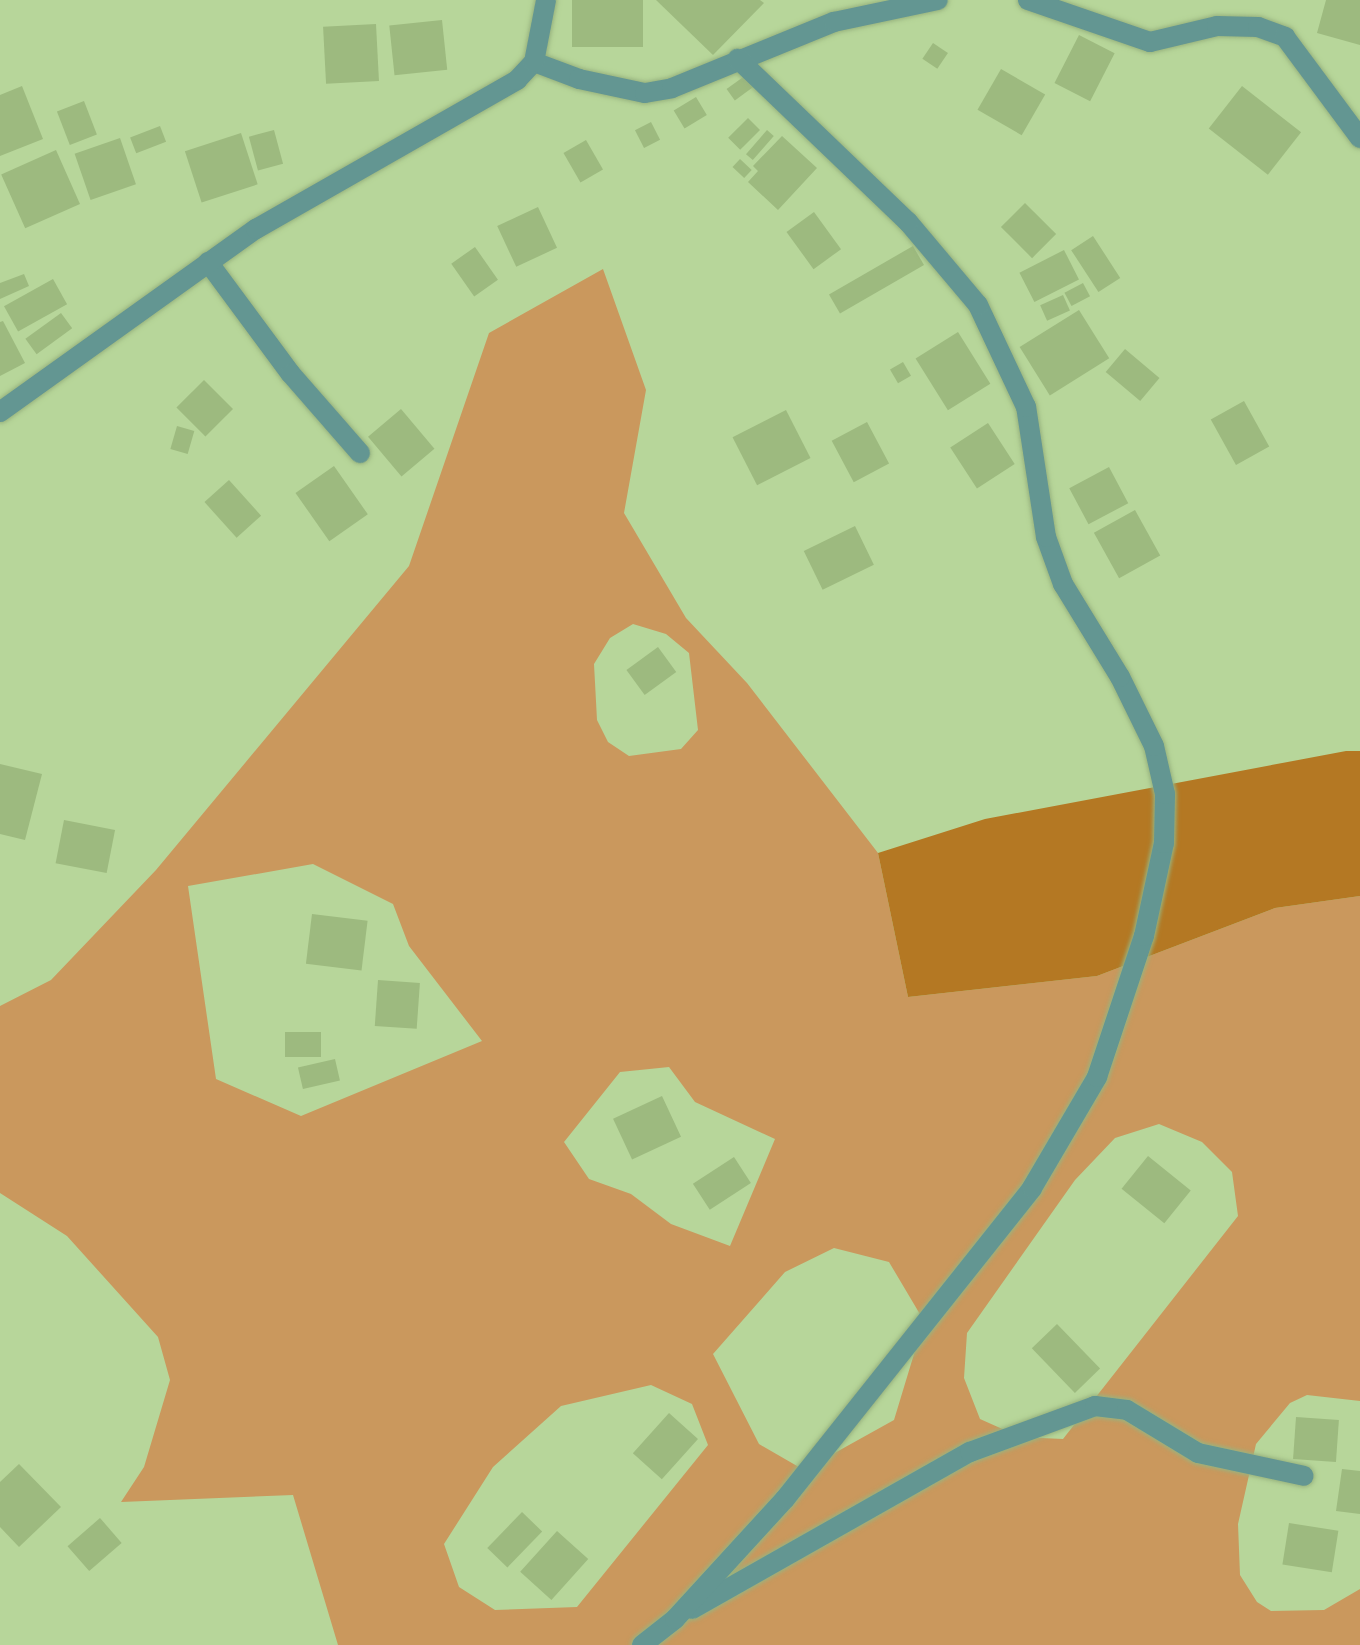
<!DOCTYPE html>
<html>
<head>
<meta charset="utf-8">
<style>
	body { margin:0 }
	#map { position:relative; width:1360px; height:1645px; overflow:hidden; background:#b7d69a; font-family:Bitter,serif }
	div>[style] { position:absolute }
	.green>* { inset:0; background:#ca985d }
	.forest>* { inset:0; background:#b47823 }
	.building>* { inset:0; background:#9dba7f; transform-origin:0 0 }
	.roads { filter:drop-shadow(0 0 2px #98b37e) drop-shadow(0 0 2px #98b37e) }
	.street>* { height:20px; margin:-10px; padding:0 10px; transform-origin:10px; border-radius:10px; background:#639692 }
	span { translate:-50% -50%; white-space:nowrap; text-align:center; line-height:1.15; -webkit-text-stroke:7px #c4e3a6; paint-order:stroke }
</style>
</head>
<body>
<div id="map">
	<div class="green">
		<div style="clip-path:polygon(evenodd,603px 269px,646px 390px,624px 513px,686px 618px,747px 683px,878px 853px,908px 997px,1097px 976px,1275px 908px,1360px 896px,1360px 1401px,1307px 1395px,1290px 1403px,1256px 1444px,1238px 1524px,1240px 1575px,1257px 1602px,1271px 1611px,1324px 1610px,1360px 1589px,1360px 1645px,338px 1645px,293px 1495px,121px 1502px,144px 1467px,170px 1380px,158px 1337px,67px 1236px,0 1193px,0 1006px,51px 980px,156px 870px,409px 566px,489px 333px,603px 269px,633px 624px,666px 634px,689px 653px,698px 730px,681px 749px,629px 756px,608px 742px,597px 720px,594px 664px,610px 638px,633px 624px,603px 269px,313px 864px,393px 904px,409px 946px,482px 1041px,301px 1116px,216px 1079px,188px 886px,313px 864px,603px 269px,669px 1067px,695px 1102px,775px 1139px,730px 1246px,671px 1224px,631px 1194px,589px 1179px,564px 1142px,620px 1072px,669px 1067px,603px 269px,1159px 1124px,1202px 1142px,1232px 1172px,1238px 1216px,1063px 1439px,1020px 1437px,980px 1419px,964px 1378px,967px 1333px,1075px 1180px,1115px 1138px,1159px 1124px,603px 269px,834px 1248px,889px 1262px,924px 1321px,894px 1420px,804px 1470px,759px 1444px,713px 1354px,785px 1272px,834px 1248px,603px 269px,651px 1385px,692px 1404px,708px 1445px,577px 1607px,495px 1610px,459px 1587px,444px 1544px,493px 1467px,561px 1406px,651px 1385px)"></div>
	</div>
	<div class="forest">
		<div style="clip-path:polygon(1346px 751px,1360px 751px,1360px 896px,1275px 908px,1097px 976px,908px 997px,878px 853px,985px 819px)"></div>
	</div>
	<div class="building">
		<div style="left:572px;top:0;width:71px;height:47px"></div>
		<div style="clip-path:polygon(656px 0,760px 0,764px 3px,713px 55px)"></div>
		<div style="clip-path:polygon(1326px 0,1360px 0,1360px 45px,1317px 33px)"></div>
		<div style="left:442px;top:20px;width:50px;height:53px;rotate:84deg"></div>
		<div style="left:376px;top:24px;width:57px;height:53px;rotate:87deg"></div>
		<div style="left:1079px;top:35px;width:40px;height:54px;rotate:27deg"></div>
		<div style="left:933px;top:43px;width:18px;height:19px;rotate:34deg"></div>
		<div style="left:1001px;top:69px;width:51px;height:47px;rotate:30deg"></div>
		<div style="left:746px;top:75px;width:14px;height:24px;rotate:54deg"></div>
		<div style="clip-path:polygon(22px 86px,43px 139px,0 156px,0 95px)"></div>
		<div style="left:1242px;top:86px;width:75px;height:54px;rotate:38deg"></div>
		<div style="left:696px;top:97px;width:21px;height:26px;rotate:59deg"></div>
		<div style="left:84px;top:101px;width:36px;height:29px;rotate:69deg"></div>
		<div style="left:748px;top:118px;width:17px;height:28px;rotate:45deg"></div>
		<div style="left:651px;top:122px;width:20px;height:18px;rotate:63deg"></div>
		<div style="left:160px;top:126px;width:17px;height:32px;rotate:69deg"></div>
		<div style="left:274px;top:130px;width:35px;height:26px;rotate:75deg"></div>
		<div style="left:767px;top:130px;width:9px;height:32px;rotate:41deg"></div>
		<div style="left:241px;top:133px;width:54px;height:59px;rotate:72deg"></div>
		<div style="clip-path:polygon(782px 136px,817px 168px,778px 210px,748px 182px,758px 171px,753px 166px)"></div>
		<div style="left:120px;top:138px;width:49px;height:48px;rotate:71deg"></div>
		<div style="left:586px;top:140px;width:34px;height:26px;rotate:60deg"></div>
		<div style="left:56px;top:150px;width:59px;height:60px;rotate:66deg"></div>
		<div style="left:740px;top:159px;width:16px;height:11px;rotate:43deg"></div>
		<div style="left:1025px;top:203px;width:44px;height:34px;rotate:45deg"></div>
		<div style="left:538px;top:207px;width:45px;height:45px;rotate:65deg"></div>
		<div style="left:814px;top:212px;width:46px;height:34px;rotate:54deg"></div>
		<div style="left:1093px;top:236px;width:50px;height:26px;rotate:57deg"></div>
		<div style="left:913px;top:246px;width:22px;height:97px;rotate:60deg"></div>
		<div style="left:475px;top:247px;width:40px;height:29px;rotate:55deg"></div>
		<div style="left:1064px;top:250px;width:33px;height:50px;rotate:63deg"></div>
		<div style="clip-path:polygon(24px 274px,29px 286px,0 299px,0 283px)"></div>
		<div style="left:53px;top:279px;width:29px;height:56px;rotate:61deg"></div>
		<div style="left:1083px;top:283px;width:15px;height:21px;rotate:62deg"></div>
		<div style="left:1063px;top:295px;width:17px;height:25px;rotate:66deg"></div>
		<div style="left:1079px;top:310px;width:57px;height:70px;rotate:58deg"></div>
		<div style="left:61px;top:313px;width:19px;height:44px;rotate:54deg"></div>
		<div style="clip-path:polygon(3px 321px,25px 363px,0 376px,0 322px)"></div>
		<div style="left:958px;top:332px;width:61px;height:50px;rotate:58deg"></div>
		<div style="left:1125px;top:349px;width:45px;height:30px;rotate:40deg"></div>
		<div style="left:903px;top:362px;width:16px;height:15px;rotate:60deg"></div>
		<div style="left:204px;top:380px;width:41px;height:39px;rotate:45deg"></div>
		<div style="left:1244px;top:401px;width:52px;height:38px;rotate:61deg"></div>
		<div style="left:401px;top:409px;width:52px;height:43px;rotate:50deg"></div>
		<div style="left:786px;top:410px;width:54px;height:60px;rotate:63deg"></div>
		<div style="left:867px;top:422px;width:47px;height:40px;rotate:62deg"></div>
		<div style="left:988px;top:423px;width:49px;height:45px;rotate:57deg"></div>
		<div style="left:177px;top:426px;width:18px;height:24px;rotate:16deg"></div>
		<div style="left:334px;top:466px;width:59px;height:47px;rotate:55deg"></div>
		<div style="left:1109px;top:467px;width:41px;height:45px;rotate:62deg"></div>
		<div style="left:229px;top:480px;width:48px;height:33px;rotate:48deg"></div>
		<div style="left:1135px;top:510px;width:52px;height:47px;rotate:61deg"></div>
		<div style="left:855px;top:526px;width:43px;height:57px;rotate:64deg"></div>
		<div style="left:658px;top:647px;width:31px;height:39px;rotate:54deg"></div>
		<div style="clip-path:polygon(0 764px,42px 774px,25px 840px,0 834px)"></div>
		<div style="left:64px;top:820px;width:52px;height:44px;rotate:11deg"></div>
		<div style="left:312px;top:914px;width:56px;height:50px;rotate:7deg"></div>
		<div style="left:378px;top:980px;width:42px;height:46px;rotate:4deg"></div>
		<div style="left:285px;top:1032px;width:36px;height:25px"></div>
		<div style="left:335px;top:1059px;width:22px;height:38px;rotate:77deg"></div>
		<div style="left:662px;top:1096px;width:45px;height:54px;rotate:65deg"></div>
		<div style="left:1148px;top:1156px;width:55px;height:42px;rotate:39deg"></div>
		<div style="left:734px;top:1157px;width:31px;height:49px;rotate:57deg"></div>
		<div style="left:1057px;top:1324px;width:62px;height:35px;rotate:46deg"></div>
		<div style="left:669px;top:1413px;width:39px;height:54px;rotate:42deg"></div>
		<div style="left:1296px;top:1417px;width:43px;height:42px;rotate:4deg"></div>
		<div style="clip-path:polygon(19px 1464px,61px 1507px,19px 1547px,0 1527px,0 1482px)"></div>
		<div style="clip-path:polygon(1342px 1469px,1360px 1471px,1360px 1514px,1336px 1511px)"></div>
		<div style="left:522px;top:1512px;width:28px;height:50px;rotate:44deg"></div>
		<div style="left:100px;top:1518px;width:33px;height:43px;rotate:49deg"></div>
		<div style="left:1289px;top:1523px;width:50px;height:42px;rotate:9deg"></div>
		<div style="left:557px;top:1531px;width:42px;height:55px;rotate:42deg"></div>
	</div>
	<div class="roads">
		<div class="street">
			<div style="left:1028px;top:0;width:129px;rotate:19deg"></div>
			<div style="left:1150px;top:42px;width:69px;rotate:-13.4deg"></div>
			<div style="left:1217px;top:26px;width:41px;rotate:1.4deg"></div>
			<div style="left:1258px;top:27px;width:29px;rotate:20deg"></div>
			<div style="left:1285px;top:37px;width:126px;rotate:53.4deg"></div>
			<div style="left:534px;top:62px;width:48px;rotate:20.7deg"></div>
			<div style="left:579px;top:79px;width:67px;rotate:12deg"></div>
			<div style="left:645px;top:93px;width:27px;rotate:-10deg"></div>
			<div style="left:672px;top:88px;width:175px;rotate:-22.2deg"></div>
			<div style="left:834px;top:22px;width:106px;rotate:-11.9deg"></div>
			<div style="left:208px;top:262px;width:139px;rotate:53.5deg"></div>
			<div style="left:291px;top:374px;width:105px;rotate:48.9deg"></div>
			<div style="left:0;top:412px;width:315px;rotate:-35.6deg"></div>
			<div style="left:256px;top:229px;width:301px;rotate:-29.7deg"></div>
			<div style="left:517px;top:80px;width:25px;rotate:-47deg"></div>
			<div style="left:534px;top:62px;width:63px;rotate:-79deg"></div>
			<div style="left:692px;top:1609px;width:319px;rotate:-29.5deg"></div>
			<div style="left:970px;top:1452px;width:133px;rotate:-20.2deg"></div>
			<div style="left:1095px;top:1406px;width:32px;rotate:7deg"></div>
			<div style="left:1127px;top:1410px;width:83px;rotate:31.2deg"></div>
			<div style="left:1198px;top:1453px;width:108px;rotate:12.2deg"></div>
			<div style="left:642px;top:1645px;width:42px;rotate:-38.2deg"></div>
			<div style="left:675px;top:1619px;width:163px;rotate:-47.5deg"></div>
			<div style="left:785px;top:1499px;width:397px;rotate:-51.5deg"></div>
			<div style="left:1032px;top:1188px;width:129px;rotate:-59.6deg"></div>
			<div style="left:1097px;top:1077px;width:149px;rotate:-71.6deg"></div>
			<div style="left:1144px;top:936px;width:95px;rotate:-77.9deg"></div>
			<div style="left:1164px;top:843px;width:49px;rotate:-88.8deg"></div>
			<div style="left:1165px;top:794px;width:49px;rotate:-102.9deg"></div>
			<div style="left:1154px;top:746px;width:77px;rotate:-116.2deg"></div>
			<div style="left:1120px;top:677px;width:109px;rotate:-121.5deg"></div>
			<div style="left:1063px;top:584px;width:50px;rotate:-109.9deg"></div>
			<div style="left:1046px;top:537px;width:132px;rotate:-98.7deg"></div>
			<div style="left:1026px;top:407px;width:113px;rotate:-115.2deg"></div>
			<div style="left:978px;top:305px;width:109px;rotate:-130.1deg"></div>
			<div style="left:908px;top:222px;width:236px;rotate:-136.2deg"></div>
		</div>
	</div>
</div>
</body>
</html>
